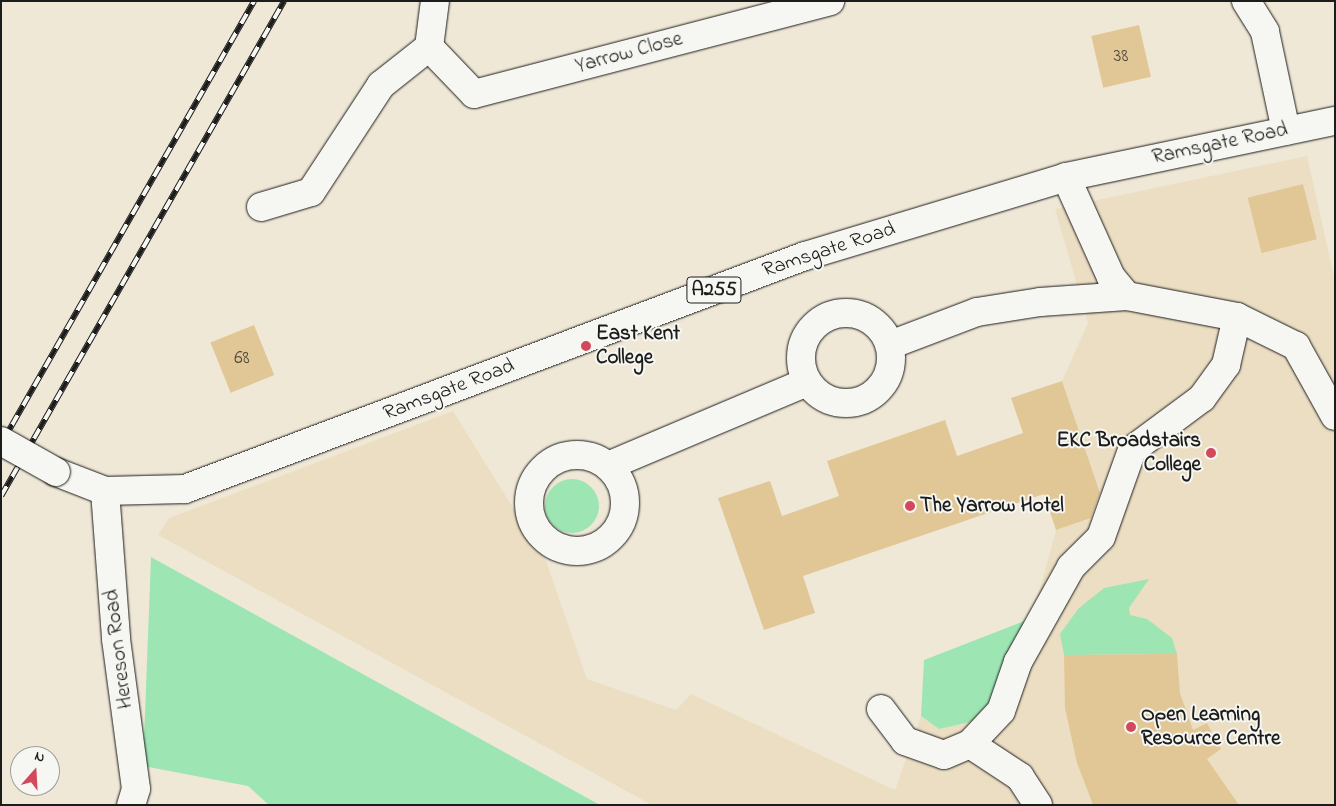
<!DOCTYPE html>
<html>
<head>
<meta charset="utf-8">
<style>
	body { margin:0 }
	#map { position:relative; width:1336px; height:806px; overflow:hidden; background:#f0e8d6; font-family:"Indie Flower",sans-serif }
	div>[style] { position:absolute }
	.built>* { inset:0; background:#ecdec3 }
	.green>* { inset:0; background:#9de6b4 }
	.round { border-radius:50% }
	.building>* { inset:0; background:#e1c796; transform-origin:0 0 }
	.roads { filter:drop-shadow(0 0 1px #1c1c1c) drop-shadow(0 0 1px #1c1c1c) }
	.minor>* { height:28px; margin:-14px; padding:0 14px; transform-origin:14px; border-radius:14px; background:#f6f6f2 }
	.minor>.ring { margin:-14px; padding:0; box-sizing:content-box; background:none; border:28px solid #f6f6f2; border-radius:50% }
	.major>* { height:28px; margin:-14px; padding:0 14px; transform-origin:14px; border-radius:14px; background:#f6f6f2 }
	.rail>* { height:5.5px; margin-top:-2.75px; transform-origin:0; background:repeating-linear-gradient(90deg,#f6f6f2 0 11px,#1c1c1c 0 22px); box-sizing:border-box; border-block:1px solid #1c1c1c }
	.bridges { filter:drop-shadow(0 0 1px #1c1c1c) drop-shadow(0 0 1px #1c1c1c) }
	.major-bridge>* { height:28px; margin:-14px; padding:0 14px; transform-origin:14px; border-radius:14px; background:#f6f6f2 }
	.dots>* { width:14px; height:14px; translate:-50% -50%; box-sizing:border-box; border:2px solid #f6f6f2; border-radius:50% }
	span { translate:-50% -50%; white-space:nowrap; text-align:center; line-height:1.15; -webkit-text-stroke:4px #f6f6f2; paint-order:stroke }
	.number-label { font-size:19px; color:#4d473a }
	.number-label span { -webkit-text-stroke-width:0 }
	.shield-label span { padding:1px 4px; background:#f6f6f2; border:1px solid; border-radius:4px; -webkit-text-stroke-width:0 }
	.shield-label { font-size:20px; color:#1c1c1c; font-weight:700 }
	.street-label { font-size:21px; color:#1c1c1c }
	.poi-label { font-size:21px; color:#1c1c1c; font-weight:700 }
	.left { translate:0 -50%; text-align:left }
	.right { translate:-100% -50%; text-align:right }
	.frame { position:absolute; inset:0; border:2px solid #1c1c1c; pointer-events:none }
	.north { position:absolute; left:10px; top:746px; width:50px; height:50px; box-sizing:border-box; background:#f6f6f2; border:1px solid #9f9f9c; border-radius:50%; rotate:19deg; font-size:14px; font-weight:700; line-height:20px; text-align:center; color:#1c1c1c }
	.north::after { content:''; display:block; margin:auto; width:18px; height:22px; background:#d1495b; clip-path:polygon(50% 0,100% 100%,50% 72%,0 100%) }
</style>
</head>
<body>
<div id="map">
	<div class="built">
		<div style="clip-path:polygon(1307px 156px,1335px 281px,1335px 805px,652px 805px,158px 535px,169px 518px,453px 411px,546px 561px,587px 679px,676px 710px,691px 694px,895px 790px,921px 716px,939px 729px,1032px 618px,1056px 530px,1107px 513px,1062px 381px,1088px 323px,1055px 209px)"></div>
	</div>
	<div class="green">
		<div class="round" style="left:545px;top:479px;width:54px;height:54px"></div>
		<div style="clip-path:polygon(151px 557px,600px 805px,269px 805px,248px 786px,143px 766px)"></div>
		<div style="clip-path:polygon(1149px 579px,1129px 608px,1130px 615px,1147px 619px,1172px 638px,1177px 654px,1064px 655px,1060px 634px,1078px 609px,1104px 588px)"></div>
		<div style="clip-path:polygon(1032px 618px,1000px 692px,979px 720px,939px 729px,921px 716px,924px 660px)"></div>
	</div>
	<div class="building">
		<div style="left:1139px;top:25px;width:53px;height:49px;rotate:77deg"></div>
		<div style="left:1303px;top:184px;width:57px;height:57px;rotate:76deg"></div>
		<div style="left:254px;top:325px;width:54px;height:47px;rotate:68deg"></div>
		<div style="clip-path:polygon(1062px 381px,1100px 493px,1091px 518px,1056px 530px,1044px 494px,803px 576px,815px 613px,764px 630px,718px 498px,770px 481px,782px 516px,839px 496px,827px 461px,945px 420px,957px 456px,1023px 433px,1011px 398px)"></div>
		<div style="clip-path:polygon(1177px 654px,1180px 693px,1193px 730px,1207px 723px,1221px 749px,1207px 759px,1239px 805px,1093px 805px,1077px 763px,1065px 708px,1064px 655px)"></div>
	</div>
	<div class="roads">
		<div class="minor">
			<div style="left:1246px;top:1px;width:36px;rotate:58deg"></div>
			<div style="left:1265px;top:32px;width:101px;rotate:78deg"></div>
			<div style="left:429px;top:47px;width:65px;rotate:46.2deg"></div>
			<div style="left:474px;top:94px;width:368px;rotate:-14.6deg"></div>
			<div style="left:1066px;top:177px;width:110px;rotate:65.8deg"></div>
			<div style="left:1111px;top:277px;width:25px;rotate:50deg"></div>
			<div style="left:261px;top:207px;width:52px;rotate:-16.7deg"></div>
			<div style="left:311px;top:192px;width:128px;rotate:-56.8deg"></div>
			<div style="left:381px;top:85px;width:61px;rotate:-38.4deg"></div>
			<div style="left:429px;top:47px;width:46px;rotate:-82.6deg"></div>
			<div class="ring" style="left:801px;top:313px;width:62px;height:62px"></div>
			<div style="left:890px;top:345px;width:93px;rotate:-20.8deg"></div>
			<div style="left:977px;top:312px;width:64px;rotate:-9deg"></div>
			<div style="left:1040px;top:302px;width:87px;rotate:-3.9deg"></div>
			<div style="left:1127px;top:296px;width:112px;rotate:10.8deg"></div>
			<div style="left:1237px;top:317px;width:66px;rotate:26.2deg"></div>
			<div style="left:1296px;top:346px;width:80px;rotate:60.9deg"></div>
			<div class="ring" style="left:529px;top:455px;width:68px;height:68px"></div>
			<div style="left:608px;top:466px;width:216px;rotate:-22.9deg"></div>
			<div style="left:105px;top:491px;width:148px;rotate:85.7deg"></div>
			<div style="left:116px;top:639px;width:151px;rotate:82.4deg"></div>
			<div style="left:136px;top:789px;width:17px;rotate:107deg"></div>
			<div style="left:881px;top:709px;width:40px;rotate:53deg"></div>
			<div style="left:905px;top:741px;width:41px;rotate:19.7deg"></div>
			<div style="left:944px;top:755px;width:28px;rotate:-23deg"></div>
			<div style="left:970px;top:744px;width:45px;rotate:-46.8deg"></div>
			<div style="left:1001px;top:711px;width:52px;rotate:-70.9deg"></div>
			<div style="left:1018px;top:662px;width:109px;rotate:-60.8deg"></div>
			<div style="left:1071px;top:567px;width:42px;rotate:-45deg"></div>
			<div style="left:1101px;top:537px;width:92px;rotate:-70.4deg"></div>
			<div style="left:1132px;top:450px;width:87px;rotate:-36.6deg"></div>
			<div style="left:1202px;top:398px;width:41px;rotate:-54deg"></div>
			<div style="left:1226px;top:365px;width:49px;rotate:-77.1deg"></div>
			<div style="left:970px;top:744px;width:60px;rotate:33.4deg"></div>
			<div style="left:1020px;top:777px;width:33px;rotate:57deg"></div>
		</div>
		<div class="major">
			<div style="left:56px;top:472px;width:53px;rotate:21.2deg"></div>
			<div style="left:105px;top:491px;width:80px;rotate:-1.4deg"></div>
			<div style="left:185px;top:489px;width:662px;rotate:-20.6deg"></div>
			<div style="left:805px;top:256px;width:273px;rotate:-16.8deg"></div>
			<div style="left:1066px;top:177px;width:275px;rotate:-11.8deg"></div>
		</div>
	</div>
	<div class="rail">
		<div style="left:1px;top:444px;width:510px;rotate:-60.27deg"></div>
		<div style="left:1px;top:496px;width:570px;rotate:-60.24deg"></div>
	</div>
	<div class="bridges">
		<div class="major-bridge">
			<div style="left:1px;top:441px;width:63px;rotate:29.4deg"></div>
		</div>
	</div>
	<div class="dots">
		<div style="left:586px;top:346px;background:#d1495b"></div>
		<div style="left:1211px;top:453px;background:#d1495b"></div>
		<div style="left:910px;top:506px;background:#d1495b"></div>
		<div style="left:1131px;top:727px;background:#d1495b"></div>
	</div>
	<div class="number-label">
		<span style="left:1121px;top:57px">38</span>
		<span style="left:242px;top:359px">68</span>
	</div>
	<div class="shield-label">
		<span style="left:714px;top:290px">A255</span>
	</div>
	<div class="street-label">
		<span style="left:629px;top:53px;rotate:-15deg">Yarrow Close</span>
		<span style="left:1220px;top:144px;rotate:-12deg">Ramsgate Road</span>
		<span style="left:829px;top:250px;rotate:-18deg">Ramsgate Road</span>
		<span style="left:449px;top:390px;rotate:-21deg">Ramsgate Road</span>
		<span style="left:119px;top:649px;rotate:-97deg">Hereson Road</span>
	</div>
	<div class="poi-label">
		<span class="left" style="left:596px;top:346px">East Kent<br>College</span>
		<span class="right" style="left:1201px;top:453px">EKC Broadstairs<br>College</span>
		<span class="left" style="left:920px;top:506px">The Yarrow Hotel</span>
		<span class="left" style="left:1141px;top:727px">Open Learning<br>Resource Centre</span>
	</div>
	<div class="frame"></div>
	<div class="north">N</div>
</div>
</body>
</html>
